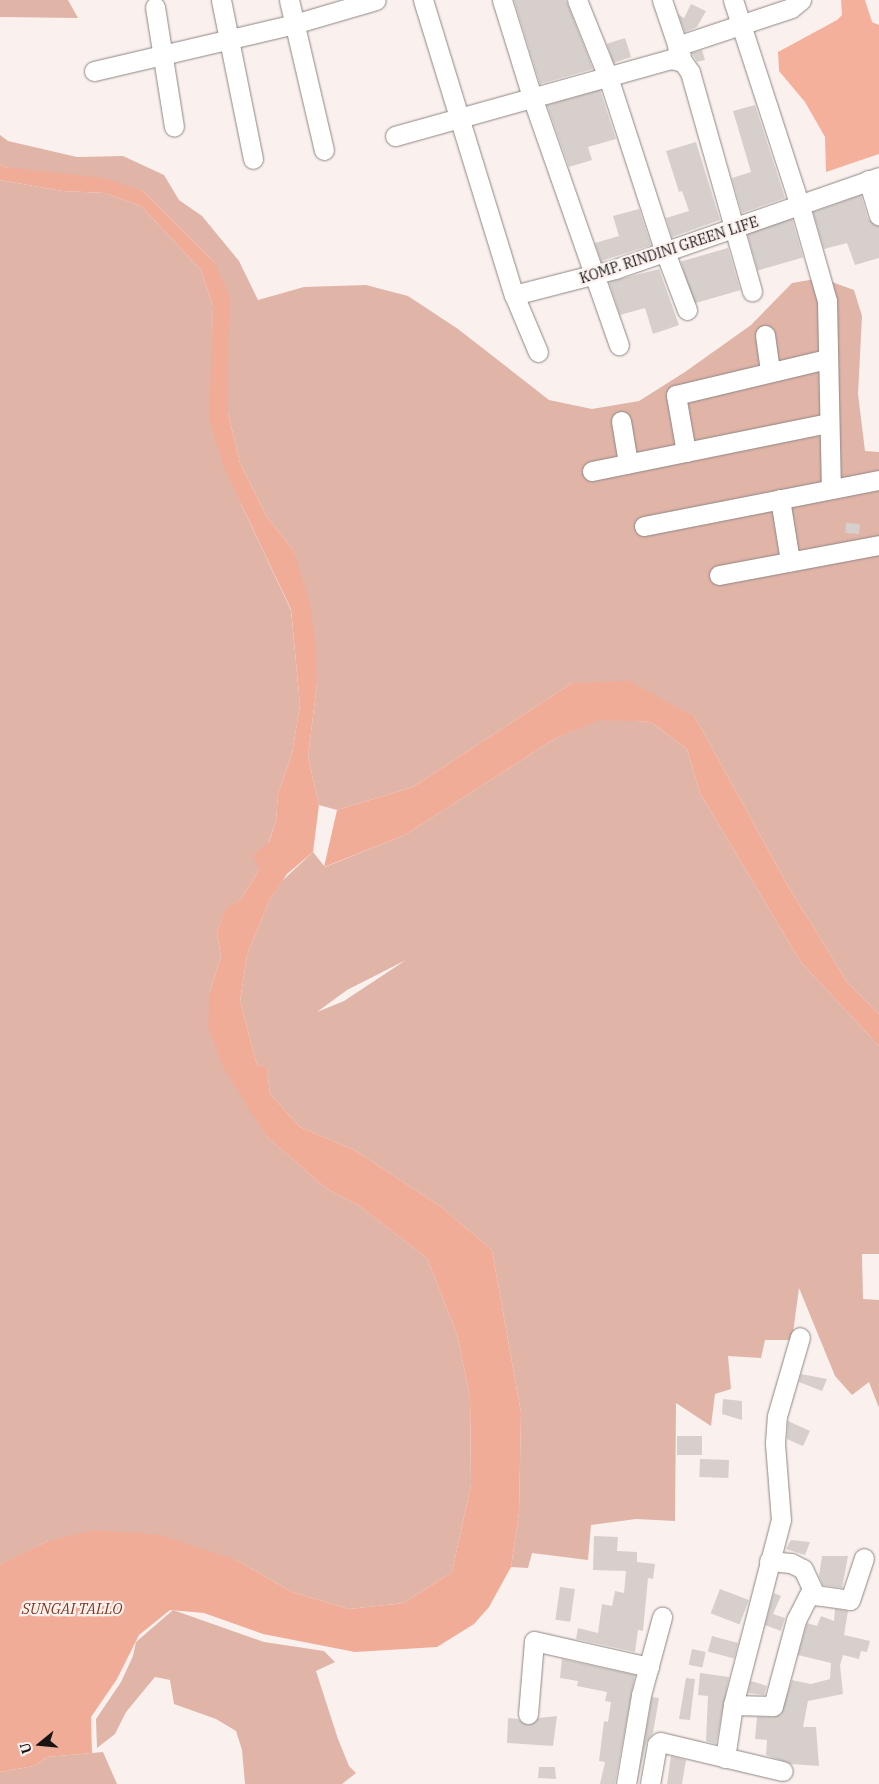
<!DOCTYPE html>
<html>
<head>
<meta charset="utf-8">
<style>
	body { margin:0 }
	#map { position:relative; width:879px; height:1784px; overflow:hidden; background:#faf1ee; font-family:"IBM Plex Serif",serif }
	div>[style] { position:absolute }
	.green>* { inset:0; background:#e0b4a7 }
	.forest>* { inset:0; background:#f5b09c }
	.water>* { inset:0; background:#f1ac98 }
	.building>* { inset:0; background:#d7cfcc; transform-origin:0 0 }
	.roads { filter:drop-shadow(0 0 1px #8e8683) drop-shadow(0 0 1px #8e8683) }
	.minor>* { height:19px; margin:-9.5px; padding:0 9.5px; transform-origin:9.5px; border-radius:9.5px; background:#fff }
	span { translate:-50% -50%; white-space:nowrap; text-align:center; line-height:1.15; -webkit-text-stroke:4.5px #faf1ee; paint-order:stroke }
	.street-label { font-size:14px; color:#171413 }
	.water-label { font-size:15px; color:#813119; font-style:italic }
	.north { position:absolute; left:15px; top:1719px; width:50px; height:50px; -webkit-text-stroke:4px #faf1ee; paint-order:stroke; rotate:253deg; font-size:14px; font-weight:700; line-height:20px; text-align:center; color:#171413 }
	.north::after { content:''; display:block; margin:auto; width:18px; height:22px; background:#171413; clip-path:polygon(50% 0,100% 100%,50% 72%,0 100%) }
</style>
</head>
<body>
<div id="map">
	<div class="green">
		<div style="clip-path:polygon(0 0,68px 0,78px 18px,0 17px)"></div>
		<div style="clip-path:polygon(0 135px,8px 141px,77px 157px,123px 156px,164px 175px,179px 200px,202px 216px,239px 261px,258px 300px,304px 287px,366px 285px,408px 296px,458px 329px,549px 400px,592px 409px,639px 401px,685px 372px,751px 325px,792px 283px,821px 278px,854px 290px,862px 316px,858px 394px,865px 451px,879px 452px,879px 1014px,847px 982px,788px 886px,695px 717px,572px 683px,413px 787px,337px 810px,319px 805px,308px 757px,317px 683px,294px 551px,267px 517px,240px 463px,228px 413px,228px 358px,215px 263px,143px 191px,4px 167px,0 164px)"></div>
		<div style="clip-path:polygon(0 180px,62px 191px,105px 193px,141px 206px,201px 270px,213px 306px,212px 362px,241px 504px,291px 610px,300px 705px,292px 754px,278px 794px,276px 821px,259px 870px,241px 899px,225px 910px,217px 933px,221px 956px,210px 992px,266px 1136px,327px 1189px,358px 1205px,427px 1258px,457px 1334px,470px 1397px,471px 1485px,452px 1572px,404px 1603px,349px 1609px,292px 1592px,236px 1560px,48px 1541px,0 1565px)"></div>
		<div style="clip-path:polygon(evenodd,600px 719px,651px 722px,687px 749px,700px 793px,800px 961px,879px 1046px,879px 1254px,862px 1254px,863px 1299px,879px 1300px,879px 1408px,869px 1382px,852px 1395px,835px 1376px,799px 1288px,792px 1340px,765px 1340px,761px 1358px,728px 1356px,731px 1389px,715px 1394px,711px 1426px,676px 1403px,675px 1521px,636px 1519px,591px 1525px,588px 1560px,532px 1553px,528px 1568px,511px 1567px,519px 1513px,521px 1413px,492px 1250px,440px 1206px,356px 1151px,300px 1127px,270px 1094px,267px 1069px,257px 1065px,240px 1001px,247px 955px,269px 901px,282px 881px,313px 852px,325px 867px,405px 835px,556px 738px,600px 719px,406px 960px,344px 1001px,317px 1012px,347px 990px,406px 960px)"></div>
		<div style="clip-path:polygon(173px 1610px,264px 1642px,324px 1651px,335px 1662px,316px 1671px,338px 1739px,349px 1766px,356px 1773px,342px 1784px,245px 1784px,242px 1750px,236px 1731px,216px 1719px,174px 1704px,170px 1680px,155px 1677px,126px 1712px,115px 1734px,97px 1748px,96px 1719px,121px 1682px,133px 1656px,136px 1642px)"></div>
		<div style="clip-path:polygon(103px 1752px,117px 1784px,0 1784px,0 1772px,34px 1766px,47px 1757px)"></div>
	</div>
	<div class="forest">
		<div style="clip-path:polygon(841px 0,865px 0,872px 22px,879px 25px,879px 154px,826px 172px,825px 137px,805px 102px,779px 71px,778px 52px,837px 20px,842px 15px)"></div>
	</div>
	<div class="water">
		<div style="clip-path:polygon(0 164px,4px 167px,104px 178px,143px 191px,215px 263px,229px 295px,228px 413px,240px 463px,267px 517px,294px 551px,309px 601px,316px 644px,317px 683px,308px 757px,319px 805px,313px 852px,287px 874px,269px 901px,247px 955px,240px 1001px,257px 1065px,267px 1068px,270px 1094px,300px 1127px,356px 1151px,440px 1206px,492px 1250px,521px 1413px,519px 1513px,511px 1567px,489px 1607px,474px 1624px,437px 1647px,355px 1652px,263px 1634px,204px 1613px,170px 1610px,139px 1635px,117px 1679px,91px 1717px,92px 1753px,47px 1757px,34px 1766px,0 1772px,0 1565px,7px 1561px,48px 1541px,95px 1530px,160px 1535px,236px 1560px,292px 1592px,349px 1609px,404px 1603px,452px 1572px,471px 1485px,470px 1397px,457px 1334px,427px 1258px,358px 1205px,327px 1189px,266px 1136px,223px 1067px,208px 1027px,210px 992px,221px 956px,217px 933px,225px 909px,241px 899px,259px 870px,253px 855px,269px 842px,276px 821px,278px 794px,292px 754px,300px 705px,291px 609px,224px 468px,209px 420px,213px 306px,201px 270px,141px 206px,105px 193px,62px 191px,0 180px)"></div>
		<div style="clip-path:polygon(629px 681px,695px 717px,788px 886px,847px 982px,879px 1014px,879px 1046px,800px 961px,700px 793px,687px 749px,651px 722px,600px 720px,556px 738px,405px 835px,324px 867px,337px 810px,413px 787px,572px 683px)"></div>
	</div>
	<div class="building">
		<div style="clip-path:polygon(514px 0,566px 0,593px 69px,540px 84px)"></div>
		<div style="clip-path:polygon(691px 4px,706px 11px,697px 27px,685px 32px,678px 14px,684px 18px)"></div>
		<div style="left:625px;top:38px;width:20px;height:19px;rotate:72deg"></div>
		<div style="clip-path:polygon(702px 50px,705px 60px,697px 62px,692px 53px)"></div>
		<div style="clip-path:polygon(600px 90px,616px 139px,588px 147px,592px 160px,569px 167px,547px 105px)"></div>
		<div style="clip-path:polygon(755px 105px,785px 198px,742px 213px,732px 178px,751px 172px,733px 111px)"></div>
		<div style="clip-path:polygon(696px 142px,720px 220px,672px 237px,666px 218px,689px 211px,682px 191px,679px 192px,666px 151px)"></div>
		<div style="clip-path:polygon(861px 195px,868px 219px,879px 226px,879px 258px,855px 265px,847px 243px,824px 249px,813px 212px)"></div>
		<div style="clip-path:polygon(639px 209px,651px 245px,601px 261px,595px 243px,619px 236px,613px 216px)"></div>
		<div style="left:792px;top:219px;width:40px;height:47px;rotate:74deg"></div>
		<div style="left:728px;top:248px;width:44px;height:49px;rotate:74deg"></div>
		<div style="clip-path:polygon(659px 269px,679px 325px,653px 334px,645px 308px,620px 315px,609px 282px)"></div>
		<div style="left:846px;top:523px;width:14px;height:10px;rotate:4deg"></div>
		<div style="clip-path:polygon(801px 1374px,827px 1379px,822px 1391px,799px 1382px)"></div>
		<div style="clip-path:polygon(723px 1399px,742px 1401px,742px 1420px,722px 1414px)"></div>
		<div style="clip-path:polygon(788px 1421px,810px 1431px,803px 1446px,787px 1439px)"></div>
		<div style="left:702px;top:1436px;width:19px;height:25px;rotate:90deg"></div>
		<div style="left:700px;top:1459px;width:29px;height:18px;rotate:2deg"></div>
		<div style="clip-path:polygon(594px 1536px,618px 1537px,617px 1551px,637px 1552px,637px 1562px,655px 1564px,653px 1579px,648px 1578px,643px 1631px,638px 1630px,635px 1652px,576px 1639px,578px 1628px,598px 1633px,602px 1604px,612px 1606px,615px 1591px,624px 1593px,626px 1571px,593px 1570px)"></div>
		<div style="clip-path:polygon(791px 1540px,810px 1542px,805px 1555px,786px 1549px)"></div>
		<div style="clip-path:polygon(822px 1556px,848px 1556px,842px 1588px,823px 1585px,819px 1576px)"></div>
		<div style="left:560px;top:1587px;width:15px;height:33px;rotate:8deg"></div>
		<div style="left:720px;top:1589px;width:31px;height:26px;rotate:21deg"></div>
		<div style="clip-path:polygon(774px 1593px,781px 1596px,773px 1614px,785px 1618px,781px 1631px,765px 1625px)"></div>
		<div style="clip-path:polygon(835px 1609px,848px 1611px,844px 1635px,870px 1641px,867px 1652px,861px 1651px,859px 1659px,843px 1655px,840px 1665px,843px 1694px,808px 1701px,803px 1727px,816px 1727px,819px 1766px,791px 1764px,766px 1755px,767px 1740px,755px 1739px,757px 1717px,773px 1717px,781px 1714px,792px 1680px,811px 1684px,830px 1679px,831px 1663px,798px 1655px,807px 1623px,817px 1626px,821px 1616px,834px 1621px)"></div>
		<div style="left:712px;top:1636px;width:27px;height:16px;rotate:15deg"></div>
		<div style="left:692px;top:1649px;width:14px;height:16px;rotate:12deg"></div>
		<div style="clip-path:polygon(562px 1659px,635px 1675px,615px 1784px,600px 1784px,605px 1762px,599px 1761px,604px 1721px,608px 1722px,611px 1702px,605px 1701px,607px 1692px,577px 1686px,578px 1681px,560px 1678px)"></div>
		<div style="clip-path:polygon(700px 1673px,729px 1677px,716px 1744px,706px 1741px,708px 1696px,698px 1695px)"></div>
		<div style="clip-path:polygon(686px 1678px,695px 1679px,690px 1720px,679px 1719px)"></div>
		<div style="clip-path:polygon(751px 1681px,767px 1686px,764px 1695px,748px 1693px)"></div>
		<div style="clip-path:polygon(652px 1697px,659px 1698px,653px 1733px,646px 1743px,637px 1784px)"></div>
		<div style="clip-path:polygon(557px 1716px,553px 1746px,507px 1743px,508px 1718px,518px 1719px,528px 1725px,538px 1718px)"></div>
		<div style="clip-path:polygon(671px 1756px,686px 1760px,682px 1784px,667px 1784px)"></div>
		<div style="clip-path:polygon(539px 1767px,555px 1767px,556px 1779px,538px 1778px)"></div>
	</div>
	<div class="roads">
		<div class="minor">
			<div style="left:221px;top:0;width:162px;rotate:78.6deg"></div>
			<div style="left:289px;top:0;width:154px;rotate:76.9deg"></div>
			<div style="left:423px;top:0;width:309px;rotate:72.9deg"></div>
			<div style="left:502px;top:0;width:102px;rotate:72.8deg"></div>
			<div style="left:532px;top:97px;width:263px;rotate:70.7deg"></div>
			<div style="left:577px;top:0;width:83px;rotate:68.1deg"></div>
			<div style="left:608px;top:77px;width:184px;rotate:72deg"></div>
			<div style="left:665px;top:252px;width:62px;rotate:69.2deg"></div>
			<div style="left:662px;top:0;width:59px;rotate:71.3deg"></div>
			<div style="left:733px;top:0;width:217px;rotate:72deg"></div>
			<div style="left:800px;top:206px;width:99px;rotate:74.1deg"></div>
			<div style="left:827px;top:301px;width:187px;rotate:88.8deg"></div>
			<div style="left:155px;top:7px;width:121px;rotate:81deg"></div>
			<div style="left:677px;top:46px;width:120px;rotate:-18.4deg"></div>
			<div style="left:791px;top:8px;width:13px;rotate:-39deg"></div>
			<div style="left:94px;top:71px;width:205px;rotate:-13.2deg"></div>
			<div style="left:294px;top:24px;width:85px;rotate:-16.3deg"></div>
			<div style="left:395px;top:136px;width:287px;rotate:-15.6deg"></div>
			<div style="left:671px;top:59px;width:12px;rotate:14deg"></div>
			<div style="left:683px;top:62px;width:12px;rotate:55deg"></div>
			<div style="left:690px;top:72px;width:228px;rotate:74.2deg"></div>
			<div style="left:868px;top:180px;width:37px;rotate:73deg"></div>
			<div style="left:765px;top:335px;width:37px;rotate:82deg"></div>
			<div style="left:538px;top:352px;width:62px;rotate:-112.8deg"></div>
			<div style="left:514px;top:295px;width:104px;rotate:-14.4deg"></div>
			<div style="left:615px;top:269px;width:280px;rotate:-19.2deg"></div>
			<div style="left:621px;top:421px;width:43px;rotate:80.5deg"></div>
			<div style="left:686px;top:452px;width:58px;rotate:-100deg"></div>
			<div style="left:676px;top:395px;width:155px;rotate:-13.4deg"></div>
			<div style="left:592px;top:471px;width:241px;rotate:-11.5deg"></div>
			<div style="left:780px;top:499px;width:63px;rotate:80.8deg"></div>
			<div style="left:644px;top:526px;width:239px;rotate:-11.1deg"></div>
			<div style="left:719px;top:575px;width:163px;rotate:-10.6deg"></div>
			<div style="left:769px;top:1561px;width:22px;rotate:5deg"></div>
			<div style="left:791px;top:1563px;width:13px;rotate:27deg"></div>
			<div style="left:803px;top:1569px;width:29px;rotate:65deg"></div>
			<div style="left:815px;top:1595px;width:35px;rotate:8deg"></div>
			<div style="left:850px;top:1600px;width:44px;rotate:-71.6deg"></div>
			<div style="left:733px;top:1705px;width:40px;rotate:1.4deg"></div>
			<div style="left:773px;top:1706px;width:89px;rotate:-75deg"></div>
			<div style="left:796px;top:1620px;width:33px;rotate:-63deg"></div>
			<div style="left:528px;top:1714px;width:73px;rotate:-85.3deg"></div>
			<div style="left:534px;top:1641px;width:118px;rotate:12.7deg"></div>
			<div style="left:725px;top:1758px;width:54px;rotate:-81.4deg"></div>
			<div style="left:733px;top:1705px;width:191px;rotate:-75.5deg"></div>
			<div style="left:781px;top:1520px;width:77px;rotate:-94.5deg"></div>
			<div style="left:775px;top:1443px;width:27px;rotate:-86deg"></div>
			<div style="left:777px;top:1416px;width:82px;rotate:-73.8deg"></div>
			<div style="left:626px;top:1784px;width:90px;rotate:-80.4deg"></div>
			<div style="left:641px;top:1695px;width:81px;rotate:-74.9deg"></div>
			<div style="left:650px;top:1784px;width:40px;rotate:-80deg"></div>
			<div style="left:657px;top:1745px;width:4px;rotate:-45deg"></div>
			<div style="left:660px;top:1742px;width:126px;rotate:13.3deg"></div>
		</div>
	</div>
	<div class="street-label">
		<span style="left:669px;top:250px;rotate:-18deg">KOMP. RINDINI GREEN LIFE</span>
	</div>
	<div class="water-label">
		<span style="left:72px;top:1609px">SUNGAI TALLO</span>
	</div>
	<div class="north">U</div>
</div>
</body>
</html>
